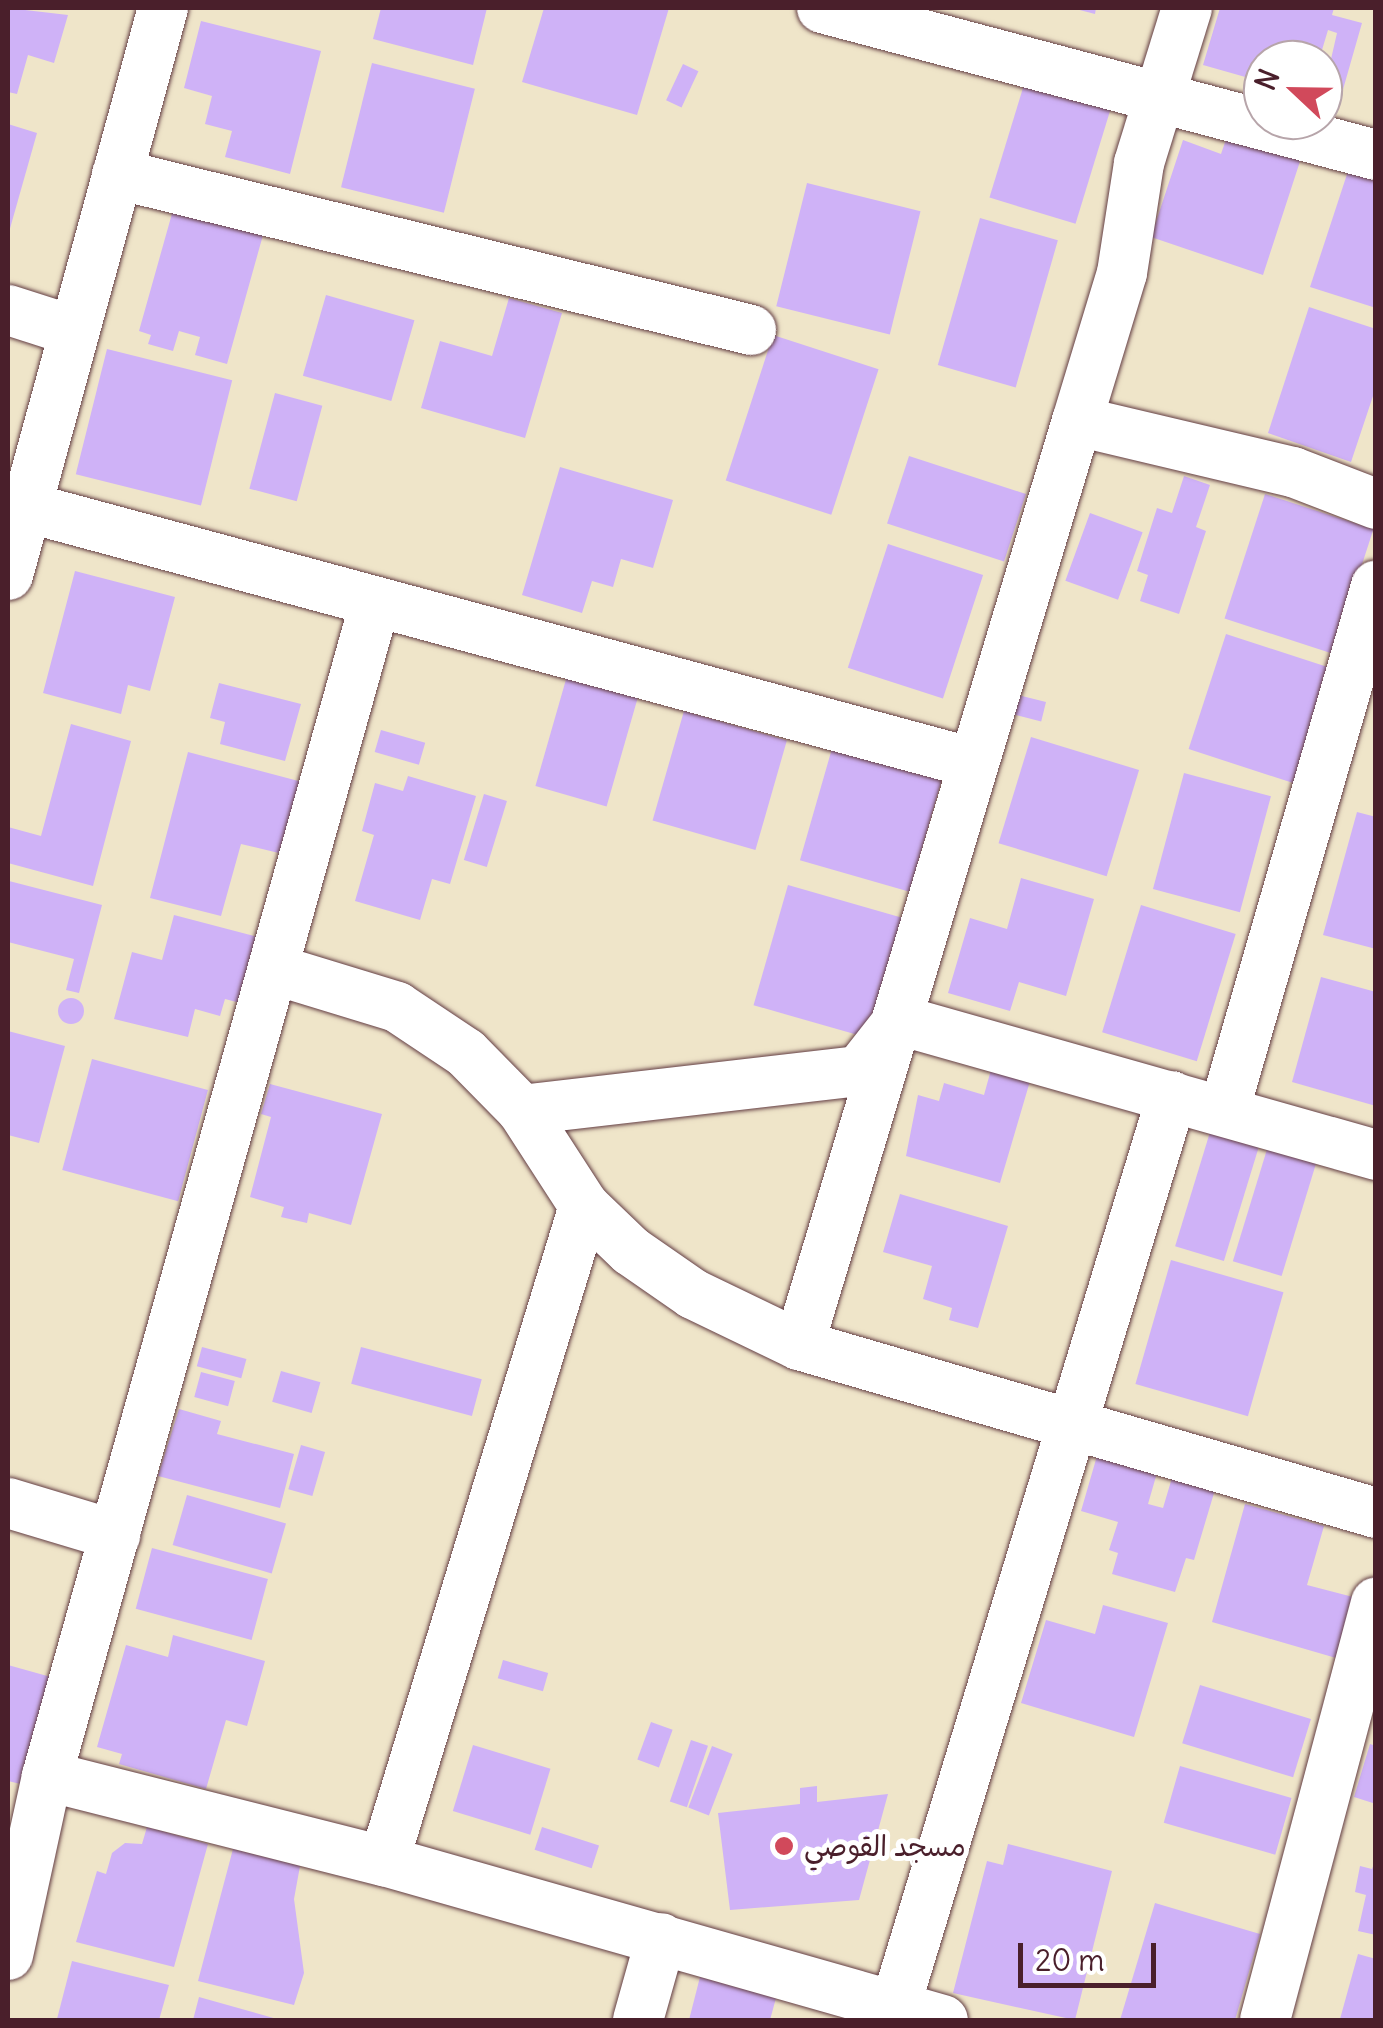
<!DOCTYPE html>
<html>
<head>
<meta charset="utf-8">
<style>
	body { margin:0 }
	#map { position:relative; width:1383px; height:2028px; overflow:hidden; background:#efe5c9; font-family:Delius,"Playpen Sans Arabic",sans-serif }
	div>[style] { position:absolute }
	.building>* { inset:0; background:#cfb2f7; transform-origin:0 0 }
	.round { border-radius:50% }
	.roads { filter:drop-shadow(0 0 2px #633d43) drop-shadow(0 0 2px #633d43) }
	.street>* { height:50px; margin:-25px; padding:0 25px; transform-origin:25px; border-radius:25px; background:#fff }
	.dots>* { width:28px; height:28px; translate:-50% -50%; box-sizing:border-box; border:5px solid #fff; border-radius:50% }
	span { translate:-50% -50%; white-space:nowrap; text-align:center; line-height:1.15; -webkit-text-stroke:10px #fff; paint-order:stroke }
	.poi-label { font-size:28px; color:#4a1f2b }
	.left { translate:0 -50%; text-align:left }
	.frame { position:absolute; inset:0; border:10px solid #4a1f2b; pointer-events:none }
	.north { position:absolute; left:1243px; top:40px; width:100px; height:100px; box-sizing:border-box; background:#fff; border:2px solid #b7a5aa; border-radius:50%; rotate:292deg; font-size:28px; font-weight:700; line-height:40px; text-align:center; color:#4a1f2b }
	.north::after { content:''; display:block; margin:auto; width:35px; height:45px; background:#d1495b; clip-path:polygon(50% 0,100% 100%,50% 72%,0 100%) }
	.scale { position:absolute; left:1018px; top:1943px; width:138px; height:45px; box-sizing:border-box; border:5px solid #4a1f2b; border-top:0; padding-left:12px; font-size:30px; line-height:35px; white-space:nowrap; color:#4a1f2b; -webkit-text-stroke:8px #fff; paint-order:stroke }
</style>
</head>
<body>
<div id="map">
	<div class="building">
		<div style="clip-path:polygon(8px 8px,68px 15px,54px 63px,28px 55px,17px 94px,8px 92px)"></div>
		<div style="clip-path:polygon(381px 8px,487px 8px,473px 65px,373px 39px)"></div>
		<div style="clip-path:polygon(544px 8px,669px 8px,637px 115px,522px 82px)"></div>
		<div style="clip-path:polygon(1072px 8px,1096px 8px,1095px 14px)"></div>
		<div style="clip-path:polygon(1220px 8px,1334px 8px,1332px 15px,1362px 23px,1340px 100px,1323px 94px,1337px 33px,1328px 30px,1319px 60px,1263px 60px,1263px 82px,1203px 65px)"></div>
		<div style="clip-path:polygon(201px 21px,321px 51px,290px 174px,225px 157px,232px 131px,205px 124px,212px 96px,184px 88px)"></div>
		<div style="left:372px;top:63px;width:106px;height:128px;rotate:14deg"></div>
		<div style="left:683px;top:64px;width:17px;height:40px;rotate:25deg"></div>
		<div style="left:1026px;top:78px;width:90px;height:125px;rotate:17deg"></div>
		<div style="clip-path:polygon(1232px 122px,1305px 146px,1263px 275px,1151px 237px,1183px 140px,1221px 154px)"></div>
		<div style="clip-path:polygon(8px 124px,37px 133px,9px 232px,8px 232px)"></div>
		<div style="clip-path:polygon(1351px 162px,1376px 170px,1376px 308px,1310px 287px)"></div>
		<div style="left:807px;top:183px;width:117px;height:127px;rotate:14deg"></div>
		<div style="clip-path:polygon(173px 210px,263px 235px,227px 364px,195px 355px,200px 337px,179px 331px,173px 351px,148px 344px,151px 335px,139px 331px)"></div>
		<div style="left:980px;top:218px;width:81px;height:153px;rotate:16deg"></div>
		<div style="left:326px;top:295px;width:92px;height:84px;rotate:16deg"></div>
		<div style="clip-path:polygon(509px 298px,562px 313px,525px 438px,421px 408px,440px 341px,492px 356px)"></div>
		<div style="clip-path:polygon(1309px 307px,1376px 329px,1376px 387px,1351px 462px,1268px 433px)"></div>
		<div style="left:773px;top:335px;width:111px;height:153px;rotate:18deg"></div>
		<div style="left:107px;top:349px;width:129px;height:129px;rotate:14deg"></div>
		<div style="left:275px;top:393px;width:49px;height:99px;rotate:15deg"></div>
		<div style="left:909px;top:456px;width:123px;height:71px;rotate:18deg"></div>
		<div style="clip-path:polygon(560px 467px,673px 500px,653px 568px,621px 559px,613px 587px,592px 581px,582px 613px,522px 595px)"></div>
		<div style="clip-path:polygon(1184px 476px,1210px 485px,1196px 527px,1206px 531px,1179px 614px,1140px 601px,1148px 575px,1137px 571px,1157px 508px,1172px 513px)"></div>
		<div style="left:1265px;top:494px;width:114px;height:131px;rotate:18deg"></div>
		<div style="left:1090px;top:513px;width:56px;height:72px;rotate:20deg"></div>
		<div style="left:888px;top:544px;width:100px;height:130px;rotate:18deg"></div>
		<div style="clip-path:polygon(75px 571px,175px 597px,150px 691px,128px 685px,121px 714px,43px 693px)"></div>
		<div style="left:1226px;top:634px;width:114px;height:121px;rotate:18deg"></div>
		<div style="left:571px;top:662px;width:74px;height:129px;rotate:16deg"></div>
		<div style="clip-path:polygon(219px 683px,301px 704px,285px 761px,220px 744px,225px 722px,210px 718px)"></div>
		<div style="left:1014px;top:694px;width:33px;height:20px;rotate:14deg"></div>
		<div style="left:684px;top:711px;width:107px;height:114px;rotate:16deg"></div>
		<div style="clip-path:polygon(71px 724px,131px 741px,93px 886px,8px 863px,8px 827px,41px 836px)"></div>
		<div style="left:381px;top:730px;width:46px;height:23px;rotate:16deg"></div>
		<div style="left:1031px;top:737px;width:113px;height:111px;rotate:17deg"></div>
		<div style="left:833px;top:745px;width:114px;height:120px;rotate:16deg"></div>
		<div style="clip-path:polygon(188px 752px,306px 783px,287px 855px,241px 844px,221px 916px,150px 898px)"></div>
		<div style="left:1184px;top:773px;width:90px;height:120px;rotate:15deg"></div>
		<div style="clip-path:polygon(408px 776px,476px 796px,450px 884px,432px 879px,420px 920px,355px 901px,374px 835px,362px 831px,375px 783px,403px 791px)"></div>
		<div style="left:484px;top:794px;width:24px;height:69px;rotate:17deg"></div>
		<div style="clip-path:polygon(1357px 812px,1376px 817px,1376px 949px,1323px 935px)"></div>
		<div style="clip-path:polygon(1021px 878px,1094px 899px,1066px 996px,1019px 982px,1010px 1011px,948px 993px,970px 918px,1007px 929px)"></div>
		<div style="clip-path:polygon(9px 881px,102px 905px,79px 993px,66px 990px,74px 959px,8px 942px)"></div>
		<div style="left:788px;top:885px;width:125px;height:125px;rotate:16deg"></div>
		<div style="left:1141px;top:905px;width:99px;height:133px;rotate:17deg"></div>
		<div style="clip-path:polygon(174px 915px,269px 940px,252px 1006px,225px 999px,220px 1016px,195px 1009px,188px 1037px,114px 1019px,132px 952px,162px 960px)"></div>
		<div style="clip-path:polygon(1321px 977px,1376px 992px,1376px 1106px,1292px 1082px)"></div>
		<div class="round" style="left:58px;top:998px;width:26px;height:26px"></div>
		<div style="clip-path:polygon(8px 1031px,65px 1046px,39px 1143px,8px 1135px)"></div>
		<div style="left:92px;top:1059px;width:120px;height:115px;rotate:15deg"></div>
		<div style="clip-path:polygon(994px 1059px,1033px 1071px,1000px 1183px,906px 1156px,918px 1095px,939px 1101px,944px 1083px,984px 1095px)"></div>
		<div style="clip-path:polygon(270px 1084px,382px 1114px,351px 1225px,309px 1213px,307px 1223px,281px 1217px,284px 1207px,250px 1197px,271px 1117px,261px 1114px)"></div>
		<div style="left:1214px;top:1119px;width:51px;height:133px;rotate:17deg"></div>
		<div style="left:1272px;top:1133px;width:51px;height:134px;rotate:17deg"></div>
		<div style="clip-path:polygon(900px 1194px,1008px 1226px,978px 1328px,949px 1320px,952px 1308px,923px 1299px,932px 1266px,883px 1252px)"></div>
		<div style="left:1171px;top:1260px;width:117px;height:129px;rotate:16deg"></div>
		<div style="left:202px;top:1347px;width:46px;height:20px;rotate:15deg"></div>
		<div style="left:361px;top:1347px;width:125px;height:38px;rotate:15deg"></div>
		<div style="left:281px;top:1371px;width:41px;height:32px;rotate:16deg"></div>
		<div style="left:201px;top:1372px;width:35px;height:26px;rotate:15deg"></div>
		<div style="clip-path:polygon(179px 1409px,221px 1421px,217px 1434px,294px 1454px,280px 1508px,158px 1476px)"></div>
		<div style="left:301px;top:1445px;width:25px;height:46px;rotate:16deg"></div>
		<div style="clip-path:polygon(1099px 1449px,1159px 1466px,1148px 1504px,1163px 1508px,1174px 1471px,1217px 1483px,1194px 1560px,1186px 1558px,1175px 1592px,1112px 1574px,1118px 1553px,1109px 1550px,1118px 1522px,1081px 1511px)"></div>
		<div style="left:187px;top:1495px;width:103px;height:52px;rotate:16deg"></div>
		<div style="clip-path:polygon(1245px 1504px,1324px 1526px,1307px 1585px,1353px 1597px,1336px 1658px,1212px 1622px)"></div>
		<div style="left:152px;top:1548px;width:120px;height:63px;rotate:15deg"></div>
		<div style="clip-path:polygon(1103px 1605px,1168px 1623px,1134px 1737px,1021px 1703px,1046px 1620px,1095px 1634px)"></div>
		<div style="clip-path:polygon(173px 1635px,265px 1661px,247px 1726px,226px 1720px,206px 1789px,119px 1764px,122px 1754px,97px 1747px,126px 1645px,168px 1657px)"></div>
		<div style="left:503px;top:1660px;width:47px;height:19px;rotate:16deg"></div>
		<div style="clip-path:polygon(8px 1665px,58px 1679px,29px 1786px,8px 1781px)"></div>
		<div style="left:1200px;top:1685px;width:116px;height:61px;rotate:17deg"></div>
		<div style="left:651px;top:1722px;width:23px;height:40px;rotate:20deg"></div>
		<div style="left:691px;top:1740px;width:18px;height:65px;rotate:19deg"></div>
		<div style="clip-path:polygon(1370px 1744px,1376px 1746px,1376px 1804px,1354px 1797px)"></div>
		<div style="left:473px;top:1745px;width:81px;height:69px;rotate:17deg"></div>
		<div style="left:712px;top:1746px;width:22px;height:66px;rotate:21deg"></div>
		<div style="left:1180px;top:1766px;width:116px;height:59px;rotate:16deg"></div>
		<div style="clip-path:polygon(817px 1786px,817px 1802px,888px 1794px,859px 1900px,730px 1910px,718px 1813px,800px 1804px,800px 1788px)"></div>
		<div style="clip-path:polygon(147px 1827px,208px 1844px,174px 1967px,76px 1942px,97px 1871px,106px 1874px,112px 1853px,125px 1843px,142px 1844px)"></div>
		<div style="left:542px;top:1827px;width:60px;height:24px;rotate:18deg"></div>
		<div style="clip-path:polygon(1008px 1844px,1112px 1871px,1075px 2020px,953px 1993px,987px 1861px,1003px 1865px)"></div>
		<div style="clip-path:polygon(233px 1849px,300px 1866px,294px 1899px,304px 1973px,294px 2005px,198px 1981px)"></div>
		<div style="clip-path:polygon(1376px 1858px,1376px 1935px,1358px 1931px,1366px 1895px,1355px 1892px,1360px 1866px,1372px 1869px)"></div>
		<div style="clip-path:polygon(1155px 1903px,1260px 1934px,1235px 2020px,1120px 2020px)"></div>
		<div style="clip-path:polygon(1358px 1954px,1376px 1959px,1376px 2020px,1340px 2019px)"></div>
		<div style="clip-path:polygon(72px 1961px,169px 1985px,159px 2020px,57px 2019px)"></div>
		<div style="clip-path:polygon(700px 1977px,776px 1998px,770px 2020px,689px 2020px)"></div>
		<div style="clip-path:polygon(199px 1997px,277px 2019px,277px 2020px,193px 2020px)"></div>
	</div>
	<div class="roads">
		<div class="street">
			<div style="left:822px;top:8px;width:573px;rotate:14.86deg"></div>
			<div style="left:117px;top:174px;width:653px;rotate:13.82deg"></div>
			<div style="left:8px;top:310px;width:69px;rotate:17.7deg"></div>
			<div style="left:1077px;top:421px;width:155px;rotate:-73.1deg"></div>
			<div style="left:1122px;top:273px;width:111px;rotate:-81.2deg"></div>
			<div style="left:1139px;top:163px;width:162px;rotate:-72.8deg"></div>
			<div style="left:26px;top:507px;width:981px;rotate:15.13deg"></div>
			<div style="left:8px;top:575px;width:588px;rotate:-74.71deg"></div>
			<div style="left:273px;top:969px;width:130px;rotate:17deg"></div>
			<div style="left:397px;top:1007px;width:83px;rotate:33.7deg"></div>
			<div style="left:466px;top:1053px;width:80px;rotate:45.5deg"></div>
			<div style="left:522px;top:1110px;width:114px;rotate:57.1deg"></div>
			<div style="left:584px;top:1206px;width:65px;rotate:43.8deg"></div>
			<div style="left:631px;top:1251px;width:75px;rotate:34.7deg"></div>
			<div style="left:693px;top:1294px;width:118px;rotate:25.7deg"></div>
			<div style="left:799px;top:1345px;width:601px;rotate:16.23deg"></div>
			<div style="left:522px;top:1110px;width:339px;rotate:-6.6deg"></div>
			<div style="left:859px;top:1071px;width:65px;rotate:-51.9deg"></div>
			<div style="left:899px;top:1020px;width:496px;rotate:15.8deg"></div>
			<div style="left:1224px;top:1111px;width:547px;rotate:-73.85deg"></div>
			<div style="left:799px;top:1345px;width:965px;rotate:-73.26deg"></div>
			<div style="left:1077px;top:421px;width:222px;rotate:13.3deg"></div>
			<div style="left:1293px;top:472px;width:89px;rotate:21.1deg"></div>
			<div style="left:8px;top:1503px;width:112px;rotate:16.7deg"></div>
			<div style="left:47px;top:1776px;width:348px;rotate:14.2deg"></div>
			<div style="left:384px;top:1861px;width:581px;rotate:15.88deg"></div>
			<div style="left:384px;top:1861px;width:685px;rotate:-73.02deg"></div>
			<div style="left:8px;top:1955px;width:183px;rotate:-77.7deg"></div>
			<div style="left:47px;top:1776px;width:1218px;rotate:-74.38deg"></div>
			<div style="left:895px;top:2007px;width:952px;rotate:-73.09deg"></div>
			<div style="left:638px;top:2020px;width:85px;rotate:-74.3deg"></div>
			<div style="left:1265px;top:2020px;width:432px;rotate:-75.1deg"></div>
		</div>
	</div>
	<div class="dots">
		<div style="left:784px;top:1846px;background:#d1495b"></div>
	</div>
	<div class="poi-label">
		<span class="left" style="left:804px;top:1846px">مسجد القوصي</span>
	</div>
	<div class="frame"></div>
	<div class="north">N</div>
	<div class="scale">20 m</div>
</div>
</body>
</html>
